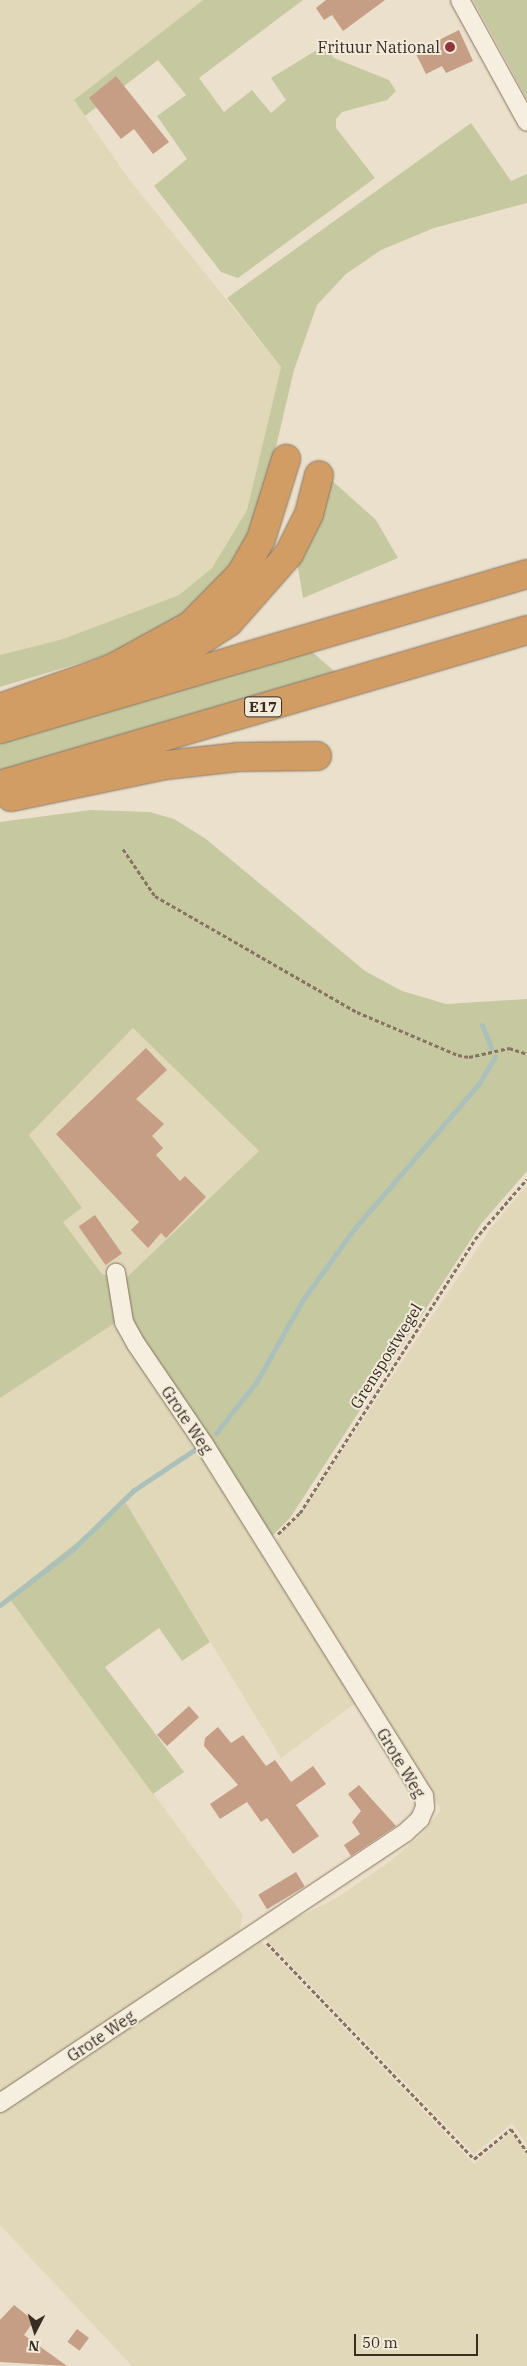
<!DOCTYPE html>
<html>
<head>
<meta charset="utf-8">
<style>
	body { margin:0 }
	#map { position:relative; width:527px; height:2366px; overflow:hidden; background:#ebe0cb; font-family:"IBM Plex Serif",serif }
	div>[style] { position:absolute }
	.farmland>* { inset:0; background:#e0d8b9 }
	.green>* { inset:0; background:#c6c9a0 }
	.stream>* { height:5px; margin:-2.5px; padding:0 2.5px; transform-origin:2.5px; border-radius:2.5px; background:#abc0b9 }
	.building>* { inset:0; background:#c69d85; transform-origin:0 0 }
	.path>* { height:3px; margin-top:-1.5px; transform-origin:0; background:repeating-linear-gradient(90deg,#877361 0 4px,transparent 0 6.5px) }
	.roads { filter:drop-shadow(0 0 1px #877361) drop-shadow(0 0 1px #877361) }
	.minor>* { height:18px; margin:-9px; padding:0 9px; transform-origin:9px; border-radius:9px; background:#f6eede }
	.motorway>* { height:28px; margin:-14px; padding:0 14px; transform-origin:14px; border-radius:14px; background:#d19d65 }
	.dots>* { width:14px; height:14px; translate:-50% -50%; box-sizing:border-box; border:2px solid #f3ebda; border-radius:50% }
	span { translate:-50% -50%; white-space:nowrap; text-align:center; line-height:1.15; -webkit-text-stroke:4px #f3ebda; paint-order:stroke }
	.shield-label span { padding:1px 4px; background:#f3ebda; border:1px solid; border-radius:4px; -webkit-text-stroke-width:0 }
	.shield-label { font-size:15px; color:#392c23; font-weight:700 }
	.poi-label { font-size:16px; color:#392c23 }
	.right { translate:-100% -50%; text-align:right }
	.street-label { font-size:16px; color:#392c23 }
	.north { position:absolute; left:10px; top:2306px; width:50px; height:50px; -webkit-text-stroke:4px #f3ebda; paint-order:stroke; rotate:185deg; font-size:14px; font-weight:700; line-height:20px; text-align:center; color:#392c23 }
	.north::after { content:''; display:block; margin:auto; width:18px; height:22px; background:#392c23; clip-path:polygon(50% 0,100% 100%,50% 72%,0 100%) }
	.scale { position:absolute; left:354px; top:2334px; width:124px; height:22px; box-sizing:border-box; border:2px solid #392c23; border-top:0; padding-left:6px; font-size:15px; line-height:18px; white-space:nowrap; color:#392c23; -webkit-text-stroke:4px #f3ebda; paint-order:stroke }
</style>
</head>
<body>
<div id="map">
	<div class="farmland">
		<div style="clip-path:polygon(0 0,203px 0,74px 100px,128px 178px,281px 367px,247px 510px,212px 568px,179px 595px,63px 639px,0 655px)"></div>
		<div style="clip-path:polygon(133px 1028px,259px 1151px,125px 1279px,102px 1274px,63px 1222px,81px 1209px,29px 1135px)"></div>
		<div style="clip-path:polygon(527px 1185px,527px 2144px,512px 2123px,474px 2154px,262px 1935px,335px 1899px,388px 1863px,422px 1834px,441px 1809px,270px 1548px,312px 1497px,491px 1228px)"></div>
		<div style="clip-path:polygon(115px 1323px,201px 1450px,357px 1702px,281px 1758px,126px 1503px,8px 1597px,243px 1915px,239px 1932px,0 2097px,0 1398px)"></div>
		<div style="clip-path:polygon(257px 1937px,474px 2164px,512px 2132px,527px 2154px,527px 2366px,132px 2366px,0 2225px,0 2108px)"></div>
	</div>
	<div class="green">
		<div style="clip-path:polygon(203px 0,303px 0,199px 78px,224px 112px,252px 90px,271px 113px,286px 100px,271px 78px,325px 45px,334px 58px,389px 80px,396px 91px,387px 100px,342px 112px,336px 119px,336px 128px,375px 178px,238px 278px,221px 272px,154px 186px,187px 159px,157px 116px,186px 95px,158px 60px,85px 116px,74px 100px)"></div>
		<div style="clip-path:polygon(473px 0,527px 0,527px 99px)"></div>
		<div style="clip-path:polygon(471px 123px,511px 181px,527px 174px,527px 203px,434px 228px,381px 250px,346px 274px,317px 305px,294px 370px,257px 528px,240px 559px,184px 616px,123px 650px,0 687px,0 655px,63px 639px,179px 595px,212px 568px,247px 510px,281px 367px,227px 298px)"></div>
		<div style="clip-path:polygon(328px 477px,376px 520px,398px 558px,303px 598px,297px 562px)"></div>
		<div style="clip-path:polygon(311px 651px,341px 677px,0 773px,0 742px)"></div>
		<div style="clip-path:polygon(91px 810px,150px 812px,174px 819px,206px 839px,365px 971px,402px 991px,446px 1004px,527px 999px,527px 1171px,481px 1224px,290px 1518px,266px 1542px,129px 1328px,125px 1279px,259px 1151px,133px 1028px,29px 1135px,82px 1208px,63px 1222px,102px 1274px,109px 1276px,115px 1323px,0 1398px,0 822px)"></div>
		<div style="clip-path:polygon(126px 1503px,210px 1642px,182px 1661px,159px 1628px,105px 1667px,184px 1772px,153px 1794px,8px 1597px)"></div>
	</div>
	<div class="stream">
		<div style="left:482px;top:1025px;width:24px;rotate:68deg"></div>
		<div style="left:216px;top:1433px;width:66px;rotate:-51.7deg"></div>
		<div style="left:257px;top:1381px;width:92px;rotate:-60.6deg"></div>
		<div style="left:302px;top:1301px;width:89px;rotate:-54.2deg"></div>
		<div style="left:354px;top:1229px;width:190px;rotate:-49.3deg"></div>
		<div style="left:478px;top:1085px;width:33px;rotate:-59deg"></div>
		<div style="left:0;top:1605px;width:91px;rotate:-37.4deg"></div>
		<div style="left:72px;top:1550px;width:86px;rotate:-44.1deg"></div>
		<div style="left:134px;top:1490px;width:76px;rotate:-33.7deg"></div>
	</div>
	<div class="building">
		<div style="clip-path:polygon(326px 0,385px 0,343px 31px,332px 15px,324px 20px,316px 8px)"></div>
		<div style="clip-path:polygon(459px 30px,473px 61px,446px 73px,442px 66px,426px 74px,415px 52px)"></div>
		<div style="clip-path:polygon(116px 76px,169px 142px,153px 154px,134px 129px,121px 139px,89px 98px)"></div>
		<div style="clip-path:polygon(146px 1048px,167px 1070px,136px 1099px,164px 1124px,152px 1136px,163px 1148px,156px 1155px,180px 1181px,185px 1176px,206px 1197px,166px 1238px,161px 1233px,148px 1248px,131px 1230px,139px 1222px,56px 1134px)"></div>
		<div style="left:95px;top:1215px;width:47px;height:20px;rotate:55deg"></div>
		<div style="left:189px;top:1706px;width:15px;height:43px;rotate:48deg"></div>
		<div style="clip-path:polygon(218px 1727px,231px 1743px,243px 1735px,266px 1766px,275px 1760px,291px 1782px,313px 1766px,326px 1784px,296px 1805px,319px 1836px,293px 1854px,267px 1818px,261px 1822px,247px 1802px,220px 1819px,210px 1804px,238px 1785px,204px 1746px,205px 1738px)"></div>
		<div style="clip-path:polygon(359px 1785px,396px 1826px,351px 1856px,344px 1845px,360px 1834px,352px 1822px,361px 1811px,348px 1794px)"></div>
		<div style="left:296px;top:1872px;width:17px;height:44px;rotate:59deg"></div>
		<div style="clip-path:polygon(14px 2305px,34px 2321px,24px 2335px,67px 2366px,0 2362px,0 2320px)"></div>
		<div style="left:77px;top:2329px;width:15px;height:16px;rotate:37deg"></div>
	</div>
	<div class="path">
		<div style="left:123px;top:849px;width:57px;rotate:55.8deg"></div>
		<div style="left:155px;top:896px;width:233px;rotate:29.9deg"></div>
		<div style="left:357px;top:1012px;width:110px;rotate:23.1deg"></div>
		<div style="left:458px;top:1055px;width:11px;rotate:10deg"></div>
		<div style="left:469px;top:1057px;width:41px;rotate:-12.7deg"></div>
		<div style="left:509px;top:1048px;width:19px;rotate:18deg"></div>
		<div style="left:278px;top:1534px;width:30px;rotate:-44deg"></div>
		<div style="left:300px;top:1513px;width:325px;rotate:-57.4deg"></div>
		<div style="left:475px;top:1239px;width:79px;rotate:-49.1deg"></div>
		<div style="left:267px;top:1943px;width:299px;rotate:46.2deg"></div>
		<div style="left:474px;top:2159px;width:48px;rotate:-39deg"></div>
		<div style="left:511px;top:2129px;width:28px;rotate:55deg"></div>
	</div>
	<div class="roads">
		<div class="minor">
			<div style="left:460px;top:0;width:139px;rotate:61.2deg"></div>
			<div style="left:0;top:2103px;width:487px;rotate:-33.7deg"></div>
			<div style="left:405px;top:1833px;width:21px;rotate:-43deg"></div>
			<div style="left:420px;top:1819px;width:13px;rotate:-67deg"></div>
			<div style="left:425px;top:1807px;width:11px;rotate:-95deg"></div>
			<div style="left:424px;top:1796px;width:415px;rotate:-122deg"></div>
			<div style="left:204px;top:1444px;width:121px;rotate:-124.2deg"></div>
			<div style="left:136px;top:1344px;width:25px;rotate:-119deg"></div>
			<div style="left:124px;top:1322px;width:50px;rotate:-99.3deg"></div>
		</div>
		<div class="motorway">
			<div style="left:118px;top:678px;width:74px;rotate:-22.4deg"></div>
			<div style="left:186px;top:650px;width:51px;rotate:-33.1deg"></div>
			<div style="left:229px;top:622px;width:91px;rotate:-48.6deg"></div>
			<div style="left:289px;top:554px;width:45px;rotate:-63.4deg"></div>
			<div style="left:309px;top:514px;width:40px;rotate:-75.6deg"></div>
			<div style="left:0;top:708px;width:118px;rotate:-19.4deg"></div>
			<div style="left:111px;top:669px;width:91px;rotate:-28.8deg"></div>
			<div style="left:191px;top:625px;width:71px;rotate:-45.6deg"></div>
			<div style="left:241px;top:574px;width:40px;rotate:-60.3deg"></div>
			<div style="left:261px;top:539px;width:84px;rotate:-72.6deg"></div>
			<div style="left:0;top:729px;width:549px;rotate:-16.39deg"></div>
			<div style="left:0;top:785px;width:549px;rotate:-16.39deg"></div>
			<div style="left:11px;top:797px;width:158px;rotate:-11.7deg"></div>
			<div style="left:166px;top:765px;width:72px;rotate:-6.3deg"></div>
			<div style="left:238px;top:757px;width:79px;rotate:-0.7deg"></div>
		</div>
	</div>
	<div class="dots">
		<div style="left:450px;top:47px;background:#90363b"></div>
	</div>
	<div class="shield-label">
		<span style="left:263px;top:707px">E17</span>
	</div>
	<div class="poi-label">
		<span class="right" style="left:440px;top:47px">Frituur National</span>
	</div>
	<div class="street-label">
		<span style="left:386px;top:1356px;rotate:-58deg">Grenspostwegel</span>
		<span style="left:187px;top:1420px;rotate:56deg">Grote Weg</span>
		<span style="left:401px;top:1763px;rotate:59deg">Grote Weg</span>
		<span style="left:101px;top:2036px;rotate:-34deg">Grote Weg</span>
	</div>
	<div class="north">N</div>
	<div class="scale">50 m</div>
</div>
</body>
</html>
